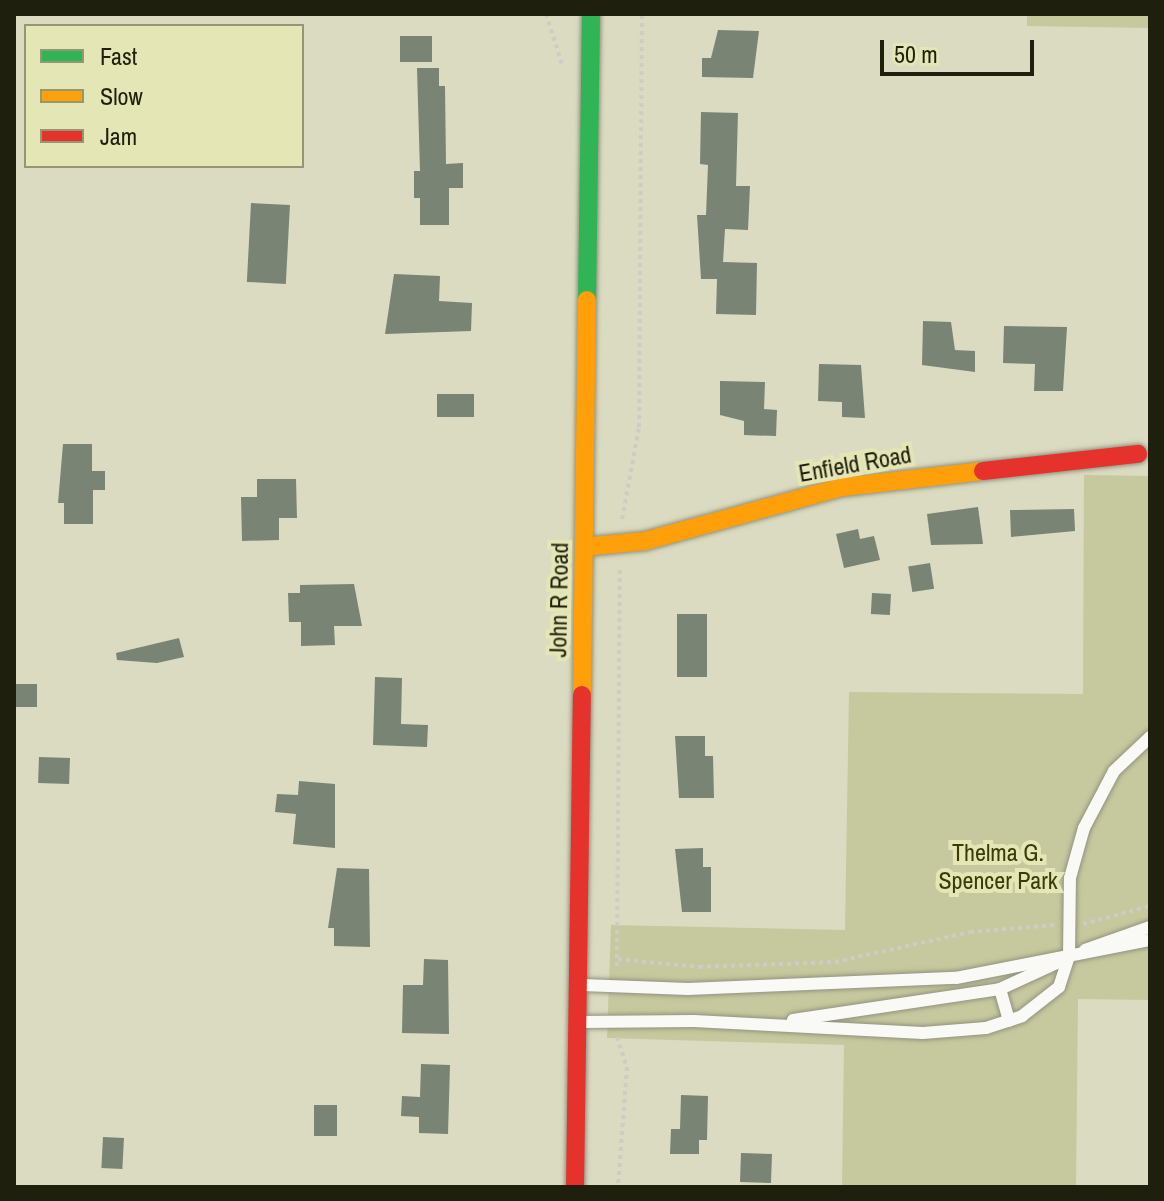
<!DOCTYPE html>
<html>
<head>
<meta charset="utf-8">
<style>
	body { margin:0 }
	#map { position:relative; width:1164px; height:1201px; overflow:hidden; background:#dadbc0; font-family:"Archivo Narrow",sans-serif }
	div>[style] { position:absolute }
	.green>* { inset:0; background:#c6c89e }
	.building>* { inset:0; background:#798475; transform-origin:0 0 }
	.path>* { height:4px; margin-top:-2px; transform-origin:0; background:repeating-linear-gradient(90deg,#cccdc5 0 4px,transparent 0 8px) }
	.roads { filter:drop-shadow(0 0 2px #92937f) drop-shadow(0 0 2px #92937f) }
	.lane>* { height:12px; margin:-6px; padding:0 6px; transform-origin:6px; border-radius:6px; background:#f9faf6 }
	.fast>* { height:18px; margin:-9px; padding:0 9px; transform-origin:9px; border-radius:9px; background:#30b455 }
	.slow>* { height:18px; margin:-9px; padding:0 9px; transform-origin:9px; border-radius:9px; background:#ff9f0a }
	.jam>* { height:18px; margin:-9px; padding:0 9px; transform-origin:9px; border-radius:9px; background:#e5322d }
	span { translate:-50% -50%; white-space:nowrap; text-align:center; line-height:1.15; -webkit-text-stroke:8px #e4e6b5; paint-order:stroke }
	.street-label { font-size:24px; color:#1f1f0d }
	.park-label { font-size:24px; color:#3a3b05 }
	.frame { position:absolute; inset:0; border:16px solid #1f1f0d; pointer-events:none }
	.legend { position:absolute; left:24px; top:24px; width:280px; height:144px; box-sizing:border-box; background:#e4e6b5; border:2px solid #959672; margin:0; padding:10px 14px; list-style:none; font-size:24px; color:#1f1f0d }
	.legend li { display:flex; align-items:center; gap:16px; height:40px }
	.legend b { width:40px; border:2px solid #959672 }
	.scale { position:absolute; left:880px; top:40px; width:154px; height:36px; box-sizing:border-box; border:4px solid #1f1f0d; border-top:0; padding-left:10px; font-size:24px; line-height:28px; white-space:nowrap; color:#1f1f0d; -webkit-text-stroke:6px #e4e6b5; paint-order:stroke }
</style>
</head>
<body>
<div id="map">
	<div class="green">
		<div style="clip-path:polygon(1027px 14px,1150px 14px,1150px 28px,1027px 26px)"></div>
		<div style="clip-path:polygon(1084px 475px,1150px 476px,1150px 1000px,1078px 999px,1076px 1187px,842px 1187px,844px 1045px,607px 1038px,611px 925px,845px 930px,849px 692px,1083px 694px)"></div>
	</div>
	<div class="building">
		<div style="clip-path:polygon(718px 30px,759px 31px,753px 78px,702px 77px,702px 58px,711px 58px)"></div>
		<div style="left:400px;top:36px;width:32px;height:26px"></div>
		<div style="clip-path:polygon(417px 68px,439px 68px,439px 86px,445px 86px,446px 164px,463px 163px,463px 188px,449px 188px,449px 225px,420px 225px,420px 198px,414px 198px,414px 171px,420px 171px)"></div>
		<div style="clip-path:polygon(701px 112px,738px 113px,736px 186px,750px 186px,748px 230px,725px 229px,723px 262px,757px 263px,756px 315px,716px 314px,717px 279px,701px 279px,697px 215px,706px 215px,708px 165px,700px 164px)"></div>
		<div style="left:251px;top:203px;width:39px;height:79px;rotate:3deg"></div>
		<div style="clip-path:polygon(394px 274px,440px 276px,439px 301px,472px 303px,471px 331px,385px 334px)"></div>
		<div style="clip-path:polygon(923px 321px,951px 322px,955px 350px,975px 351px,975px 372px,922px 365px)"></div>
		<div style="clip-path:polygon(1004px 326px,1067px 327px,1063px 391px,1034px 391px,1035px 364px,1003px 363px)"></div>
		<div style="clip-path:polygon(819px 364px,861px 365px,865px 418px,842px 417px,842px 402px,818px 401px)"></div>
		<div style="clip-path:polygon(720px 381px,765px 382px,764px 409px,777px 410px,776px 436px,744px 435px,744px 421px,720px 415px)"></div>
		<div style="left:437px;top:394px;width:37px;height:23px"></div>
		<div style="clip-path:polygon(63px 444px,92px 444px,92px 471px,105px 471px,105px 490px,93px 490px,93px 524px,64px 524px,64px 503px,58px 503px)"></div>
		<div style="clip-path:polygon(257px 479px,296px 479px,297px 518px,279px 518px,279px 540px,242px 541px,241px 497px,257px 497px)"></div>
		<div style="clip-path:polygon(978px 507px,983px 544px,931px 545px,927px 514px)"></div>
		<div style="clip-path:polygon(1074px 509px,1075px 531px,1011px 537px,1010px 510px)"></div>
		<div style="clip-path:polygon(858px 529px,860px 539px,874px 536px,880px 560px,844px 568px,836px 534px)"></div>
		<div style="left:930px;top:563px;width:26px;height:22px;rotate:81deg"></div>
		<div style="clip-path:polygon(354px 584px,362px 626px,334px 626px,335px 645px,301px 646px,301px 622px,289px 622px,288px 593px,300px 593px,300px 585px)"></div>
		<div style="left:872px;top:593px;width:19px;height:21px;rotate:3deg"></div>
		<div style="left:677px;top:614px;width:30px;height:63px"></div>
		<div style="clip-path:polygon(179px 638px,184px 657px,157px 663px,117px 660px,116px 653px)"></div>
		<div style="clip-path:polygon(375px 677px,402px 678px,401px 724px,428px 725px,427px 747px,373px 745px)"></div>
		<div style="left:14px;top:684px;width:23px;height:23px"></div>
		<div style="clip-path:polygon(675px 736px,705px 736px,705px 756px,713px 756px,714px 798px,679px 798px)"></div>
		<div style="left:39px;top:757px;width:31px;height:26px;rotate:2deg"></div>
		<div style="clip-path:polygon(299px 781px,335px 784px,335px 848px,293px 844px,296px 814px,275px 812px,277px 794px,298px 795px)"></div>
		<div style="clip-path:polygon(703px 848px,703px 867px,711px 867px,711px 912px,682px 912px,675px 849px)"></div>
		<div style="clip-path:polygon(337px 868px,369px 869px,370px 947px,334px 946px,334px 928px,328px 928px)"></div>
		<div style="clip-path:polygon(424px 959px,448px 960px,449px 1034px,402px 1033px,403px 985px,423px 985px)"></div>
		<div style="clip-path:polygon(421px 1064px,450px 1065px,448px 1134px,419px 1133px,419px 1117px,401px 1116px,402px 1096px,420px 1097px)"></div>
		<div style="clip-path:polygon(681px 1095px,708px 1096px,707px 1140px,699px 1140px,699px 1154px,670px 1154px,671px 1129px,680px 1129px)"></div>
		<div style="left:314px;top:1105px;width:23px;height:31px"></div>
		<div style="left:103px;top:1137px;width:21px;height:31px;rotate:3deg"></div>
		<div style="left:741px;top:1153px;width:31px;height:29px;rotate:2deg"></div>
	</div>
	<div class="path">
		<div style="left:546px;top:14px;width:52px;rotate:72.3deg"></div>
		<div style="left:622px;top:519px;width:94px;rotate:-79.5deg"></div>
		<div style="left:639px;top:427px;width:413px;rotate:-89.6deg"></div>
		<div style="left:1083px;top:924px;width:69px;rotate:-15deg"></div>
		<div style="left:618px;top:959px;width:81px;rotate:5.6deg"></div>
		<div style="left:699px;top:967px;width:136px;rotate:-2.1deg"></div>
		<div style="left:835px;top:962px;width:138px;rotate:-12.5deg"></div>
		<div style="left:970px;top:932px;width:84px;rotate:-4.8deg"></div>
		<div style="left:617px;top:966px;width:397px;rotate:-89.6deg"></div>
		<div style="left:617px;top:1037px;width:32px;rotate:72deg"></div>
		<div style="left:627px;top:1067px;width:120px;rotate:94.3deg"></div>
	</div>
	<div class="roads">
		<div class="lane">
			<div style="left:1085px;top:950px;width:69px;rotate:-19.5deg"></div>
			<div style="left:582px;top:985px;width:106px;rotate:2.2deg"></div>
			<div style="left:688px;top:989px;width:268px;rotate:-2.4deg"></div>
			<div style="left:956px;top:978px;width:198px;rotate:-11.1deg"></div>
			<div style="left:1000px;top:989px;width:33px;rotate:74deg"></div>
			<div style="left:793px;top:1020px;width:209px;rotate:-8.5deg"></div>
			<div style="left:1000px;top:989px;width:67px;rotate:-24.7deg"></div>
			<div style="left:581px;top:1022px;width:113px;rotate:-0.5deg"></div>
			<div style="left:694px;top:1021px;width:229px;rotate:3deg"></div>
			<div style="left:923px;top:1033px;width:63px;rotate:-4.5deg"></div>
			<div style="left:986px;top:1028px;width:38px;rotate:-18deg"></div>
			<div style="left:1022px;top:1016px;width:47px;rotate:-38.1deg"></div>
			<div style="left:1059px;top:987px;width:33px;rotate:-72deg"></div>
			<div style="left:1069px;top:956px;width:78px;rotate:-89.3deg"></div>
			<div style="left:1070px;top:878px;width:52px;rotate:-74.4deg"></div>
			<div style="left:1084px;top:828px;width:64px;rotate:-62.2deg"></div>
			<div style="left:1114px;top:771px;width:50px;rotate:-43.4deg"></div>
		</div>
		<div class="fast">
			<div style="left:587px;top:300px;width:286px;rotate:-89.2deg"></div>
		</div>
		<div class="slow">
			<div style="left:584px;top:547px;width:61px;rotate:-5.6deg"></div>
			<div style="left:645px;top:541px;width:205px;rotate:-15.3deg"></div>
			<div style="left:843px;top:487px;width:141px;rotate:-6.5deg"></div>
			<div style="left:582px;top:695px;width:395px;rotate:-89.3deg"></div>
		</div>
		<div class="jam">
			<div style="left:983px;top:471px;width:156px;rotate:-6.3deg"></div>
			<div style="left:575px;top:1187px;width:492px;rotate:-89.2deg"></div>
		</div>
	</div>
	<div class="street-label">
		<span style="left:855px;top:464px;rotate:-10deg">Enfield Road</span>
		<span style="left:559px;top:600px;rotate:-89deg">John R Road</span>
	</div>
	<div class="park-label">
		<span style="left:998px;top:867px">Thelma G.<br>Spencer Park</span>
	</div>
	<div class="frame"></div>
	<ul class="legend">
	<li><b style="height:10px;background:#30b455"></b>Fast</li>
	<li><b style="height:10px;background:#ff9f0a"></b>Slow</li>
	<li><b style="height:10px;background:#e5322d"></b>Jam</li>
	</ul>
	<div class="scale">50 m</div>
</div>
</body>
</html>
